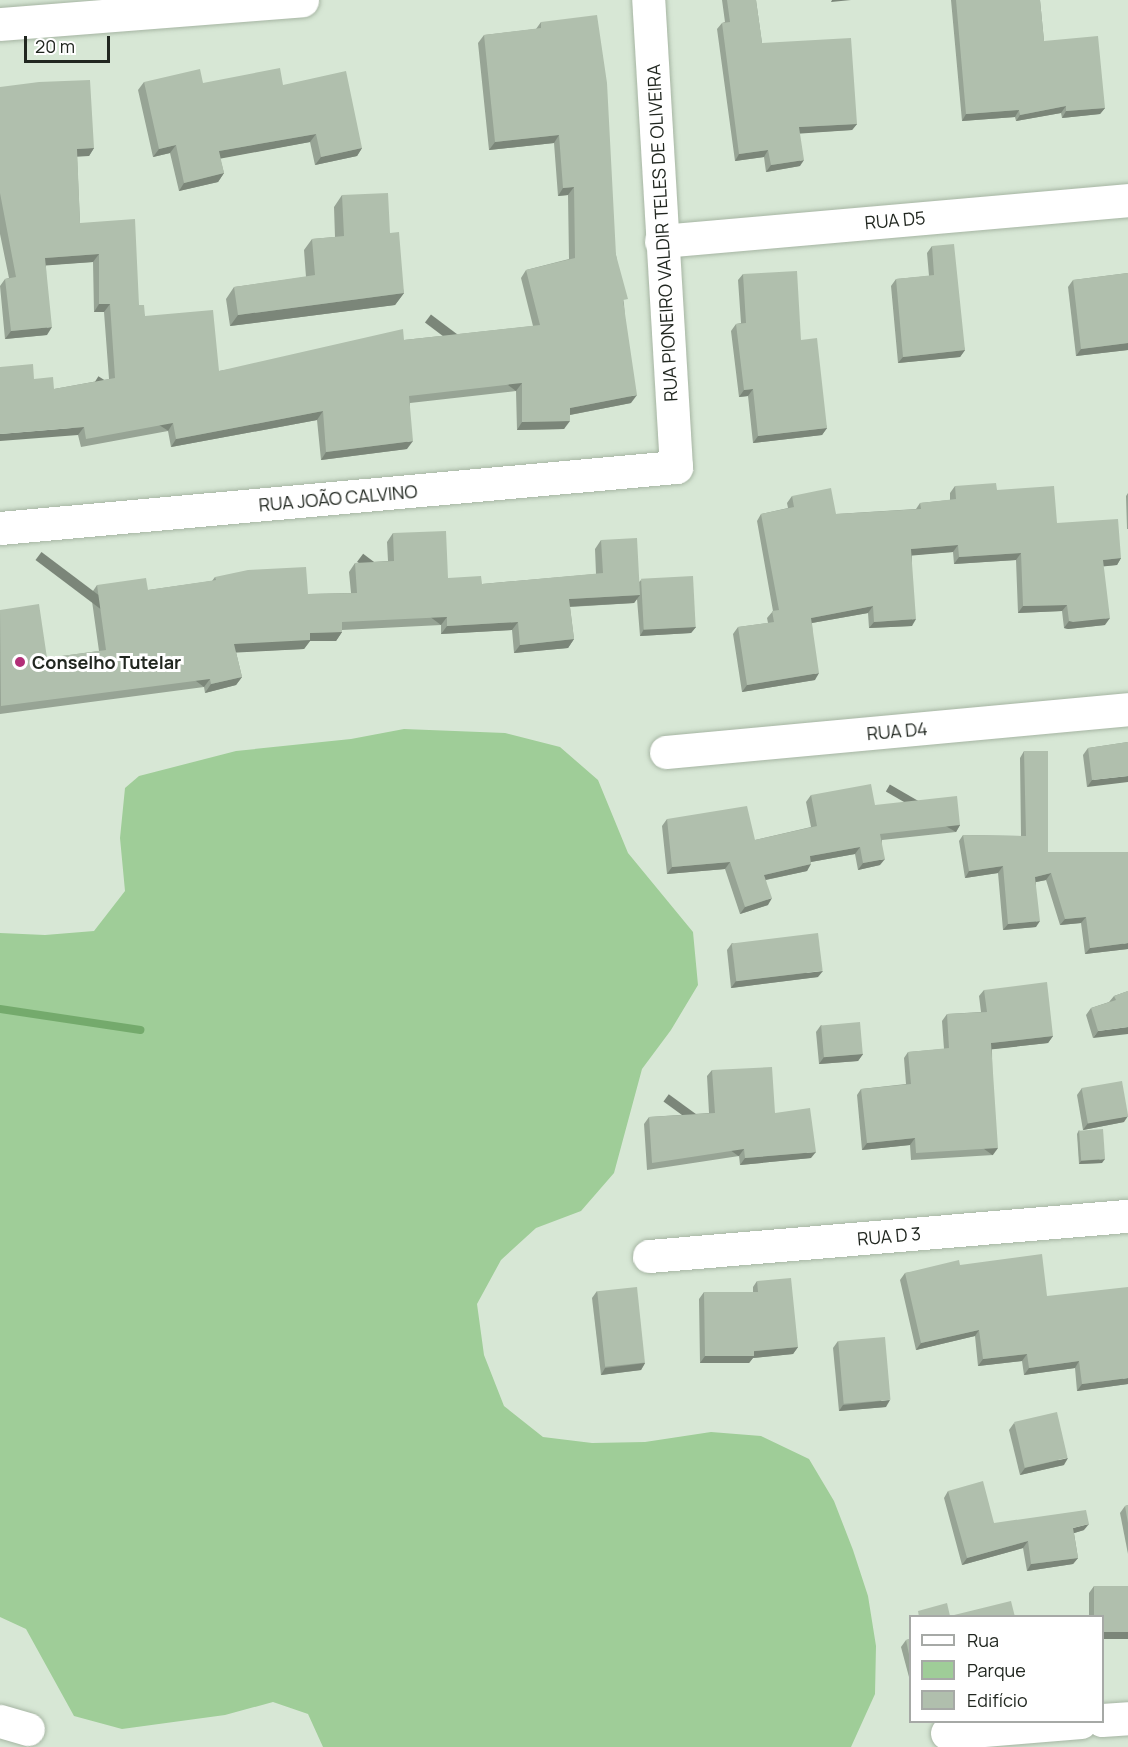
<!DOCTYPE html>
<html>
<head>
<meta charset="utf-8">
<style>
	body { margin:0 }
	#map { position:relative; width:1128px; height:1747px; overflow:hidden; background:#d7e7d5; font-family:Manrope,sans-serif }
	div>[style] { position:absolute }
	.green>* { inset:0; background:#9fcd98 }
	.stream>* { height:8px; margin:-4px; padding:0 4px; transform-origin:4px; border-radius:4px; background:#74aa6c }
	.roads { filter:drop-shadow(0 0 2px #a6b5a3) drop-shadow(0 0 2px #a6b5a3) }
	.street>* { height:33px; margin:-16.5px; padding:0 16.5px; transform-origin:16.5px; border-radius:16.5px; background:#fff }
	.wall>* { inset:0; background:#97a495 }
	.shaded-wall>* { inset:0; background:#7b8679; transform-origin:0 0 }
	.building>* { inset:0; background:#b0bfad; transform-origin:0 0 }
	.dots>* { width:16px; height:16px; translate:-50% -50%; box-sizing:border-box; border:3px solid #fff; border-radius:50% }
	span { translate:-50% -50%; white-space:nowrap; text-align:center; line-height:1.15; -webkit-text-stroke:6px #fff; paint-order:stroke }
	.street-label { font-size:18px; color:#212720 }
	.poi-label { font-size:18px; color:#212720; font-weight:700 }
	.left { translate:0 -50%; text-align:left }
	.legend { position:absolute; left:909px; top:1615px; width:195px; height:108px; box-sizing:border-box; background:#fff; border:2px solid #a6a9a6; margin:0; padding:8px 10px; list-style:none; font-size:18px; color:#212720 }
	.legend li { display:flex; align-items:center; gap:12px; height:30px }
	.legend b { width:30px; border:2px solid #a6a9a6 }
	.scale { position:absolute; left:24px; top:36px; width:86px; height:27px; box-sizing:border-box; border:3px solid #212720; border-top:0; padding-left:8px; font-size:18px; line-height:21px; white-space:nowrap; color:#212720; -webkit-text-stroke:4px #fff; paint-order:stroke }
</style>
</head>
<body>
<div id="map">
	<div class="green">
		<div style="clip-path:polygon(404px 729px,505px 733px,560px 747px,598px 780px,628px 853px,693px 932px,698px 985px,671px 1030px,642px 1069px,614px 1173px,581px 1211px,536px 1228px,501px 1260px,477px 1304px,484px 1355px,504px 1406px,543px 1437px,592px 1443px,645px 1442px,711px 1432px,761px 1436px,809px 1459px,834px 1501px,853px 1550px,868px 1596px,876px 1646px,875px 1694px,851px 1747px,323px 1747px,308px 1714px,273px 1702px,225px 1715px,122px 1729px,74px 1716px,26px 1629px,0 1617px,0 933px,45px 935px,94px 931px,125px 891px,120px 838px,125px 788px,139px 776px,236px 751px,351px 739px)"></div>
	</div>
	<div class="stream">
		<div style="left:0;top:1009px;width:142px;rotate:8.5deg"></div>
	</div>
	<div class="roads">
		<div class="street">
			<div style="left:0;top:24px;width:303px;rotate:-4.5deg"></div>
			<div style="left:661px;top:241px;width:469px;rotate:-5deg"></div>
			<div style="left:0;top:528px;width:679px;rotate:-5.16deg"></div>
			<div style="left:676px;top:467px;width:468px;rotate:-93.4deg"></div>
			<div style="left:666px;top:752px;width:464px;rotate:-5.3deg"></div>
			<div style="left:649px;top:1256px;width:481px;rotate:-4.8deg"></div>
			<div style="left:1102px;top:1720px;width:26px;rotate:-4deg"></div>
			<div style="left:0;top:1721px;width:29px;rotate:16deg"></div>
			<div style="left:947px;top:1733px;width:134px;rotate:-4.7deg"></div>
		</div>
	</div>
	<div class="wall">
		<div style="clip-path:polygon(722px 0,756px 0,762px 43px,857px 124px,852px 130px,800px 133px,800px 166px,766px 172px,764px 157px,735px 161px,717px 29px,722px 23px,725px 22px)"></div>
		<div style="clip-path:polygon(951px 0,1040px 0,1044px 41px,1105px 108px,1100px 114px,1062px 118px,1061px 113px,1016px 121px,1015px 117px,962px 121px)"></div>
		<div style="clip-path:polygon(541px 22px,616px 255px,624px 304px,631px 403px,570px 415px,564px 429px,517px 430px,516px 391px,410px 403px,407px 449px,321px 460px,317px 420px,171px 447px,168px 431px,81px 447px,78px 435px,34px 379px,54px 389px,109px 379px,104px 312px,94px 312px,93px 262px,46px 265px,47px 335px,5px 339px,0 286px,5px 279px,9px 278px,0 234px,0 87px,94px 148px,89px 156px,77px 156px,80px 223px,139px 305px,145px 316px,219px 371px,404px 340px,533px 326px,521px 278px,526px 270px,569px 259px,568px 195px,558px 196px,554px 143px,489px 150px,478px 43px,484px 35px,536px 29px)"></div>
		<div style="clip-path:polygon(144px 82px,283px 85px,362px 148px,357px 156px,315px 165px,310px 142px,220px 158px,224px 173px,218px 182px,179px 191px,170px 153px,153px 157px,138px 90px)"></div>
		<div style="clip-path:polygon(342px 195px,390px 233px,404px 293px,395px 305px,230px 326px,226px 299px,234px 287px,306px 277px,304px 250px,312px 239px,335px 237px,334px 207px)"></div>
		<div style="clip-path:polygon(932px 246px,965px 350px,960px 357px,898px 363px,891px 286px,896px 279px,929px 276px,927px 253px)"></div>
		<div style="clip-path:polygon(1128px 273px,1128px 350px,1076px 356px,1068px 287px,1073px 280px)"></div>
		<div style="clip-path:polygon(743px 274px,801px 340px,827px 428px,822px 435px,753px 443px,748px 396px,739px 397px,731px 331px,736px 324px,741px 323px,738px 280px)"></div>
		<div style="clip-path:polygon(955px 486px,997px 490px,1121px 558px,1117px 565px,1103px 566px,1105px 625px,1068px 629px,1064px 628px,1062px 611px,1018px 613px,1016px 560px,954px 564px,953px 552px,912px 555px,912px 626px,869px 628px,868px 613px,812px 623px,815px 680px,742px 692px,733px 634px,738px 627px,768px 623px,767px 618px,773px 611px,757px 521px,761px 514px,788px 508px,787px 503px,792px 496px,836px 514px,916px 509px,920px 503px,950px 500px,950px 493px)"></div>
		<div style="clip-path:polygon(1128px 493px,1128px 529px,1127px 529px,1126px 496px)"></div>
		<div style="clip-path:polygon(393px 533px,448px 578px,482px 584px,596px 574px,595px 549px,601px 540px,639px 582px,641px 580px,696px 627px,691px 633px,640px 636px,637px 599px,634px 603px,570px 607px,574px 639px,568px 648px,514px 653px,512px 630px,441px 634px,441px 625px,342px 630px,342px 632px,336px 641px,310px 641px,304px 649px,236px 652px,242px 677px,236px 685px,205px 693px,204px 687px,0 714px,0 610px,47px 658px,99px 651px,91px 594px,97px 585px,148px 590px,212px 581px,215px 577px,308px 594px,351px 593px,349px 572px,355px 563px,388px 561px,387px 542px)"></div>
		<div style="clip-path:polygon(1128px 742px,1087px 787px,1083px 755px,1088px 748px)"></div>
		<div style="clip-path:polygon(1024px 751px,1048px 852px,1128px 949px,1085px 954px,1081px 923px,1060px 925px,1046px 880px,1036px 882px,1036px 927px,1003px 930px,998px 873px,965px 878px,959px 841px,963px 835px,1021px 836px,1020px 758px)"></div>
		<div style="clip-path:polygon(811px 795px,875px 805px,960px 825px,956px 832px,882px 840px,880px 865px,858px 870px,855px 854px,811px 862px,807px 871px,766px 880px,768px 905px,740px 914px,725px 869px,667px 874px,662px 826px,667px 819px,755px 840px,811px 827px,806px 802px)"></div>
		<div style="clip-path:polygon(732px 943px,818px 977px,731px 988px,727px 950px)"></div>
		<div style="clip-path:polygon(984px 990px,1053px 1036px,1048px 1043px,992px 1049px,993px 1155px,911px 1160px,910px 1145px,862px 1150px,857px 1095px,861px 1089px,906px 1084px,904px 1058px,908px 1052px,944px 1049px,942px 1021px,947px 1014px,981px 1012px,979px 996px)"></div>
		<div style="clip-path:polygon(1128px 991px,1093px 1038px,1086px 1015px,1091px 1008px,1109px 1002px,1114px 996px)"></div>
		<div style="clip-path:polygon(821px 1025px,863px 1054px,858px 1061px,819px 1064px,816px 1032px)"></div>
		<div style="clip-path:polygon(712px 1070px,775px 1113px,811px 1158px,740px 1165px,739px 1156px,647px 1170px,644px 1124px,649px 1117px,709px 1113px,707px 1076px)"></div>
		<div style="clip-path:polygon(1082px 1088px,1124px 1122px,1083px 1130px,1077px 1095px)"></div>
		<div style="clip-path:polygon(1079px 1130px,1102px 1163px,1079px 1164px,1077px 1134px)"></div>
		<div style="clip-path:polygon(960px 1265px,1047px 1296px,1128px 1384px,1077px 1391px,1075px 1368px,1024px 1375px,1022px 1361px,978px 1366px,975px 1336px,916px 1350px,900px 1280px,905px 1273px)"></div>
		<div style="clip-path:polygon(757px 1281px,798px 1347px,793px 1354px,753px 1358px,749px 1363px,700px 1363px,699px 1299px,704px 1292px,753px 1292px,753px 1287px)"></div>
		<div style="clip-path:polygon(597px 1291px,645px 1363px,641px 1370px,601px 1375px,592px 1298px)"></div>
		<div style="clip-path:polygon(838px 1341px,886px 1407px,839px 1411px,833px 1348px)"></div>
		<div style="clip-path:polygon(1014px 1423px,1064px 1465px,1020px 1475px,1009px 1430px)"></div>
		<div style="clip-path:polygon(948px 1491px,994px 1523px,1084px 1530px,1074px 1533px,1078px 1558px,1073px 1564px,1027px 1571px,1023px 1548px,962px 1565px,944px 1498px)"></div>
		<div style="clip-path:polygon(1128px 1505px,1128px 1554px,1120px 1513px,1125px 1506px)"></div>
		<div style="clip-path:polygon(1094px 1586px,1128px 1586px,1128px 1639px,1102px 1639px,1102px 1617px,1089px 1617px,1089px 1593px)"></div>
		<div style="clip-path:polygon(910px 1639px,910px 1677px,909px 1677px,901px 1647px,906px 1640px)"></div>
	</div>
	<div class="shaded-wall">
		<div style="clip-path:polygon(832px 0,851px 0,831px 2px)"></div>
		<div style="clip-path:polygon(1066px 106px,1061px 113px,1016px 121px,1020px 115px)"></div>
		<div style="clip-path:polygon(1105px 108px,1100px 114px,1062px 118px,1066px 111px)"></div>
		<div style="clip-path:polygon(1019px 110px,1015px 117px,962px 121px,966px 114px)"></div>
		<div style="clip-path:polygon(857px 124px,852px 130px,794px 134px,799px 127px)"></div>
		<div style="clip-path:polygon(316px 134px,310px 142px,213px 160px,219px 151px)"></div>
		<div style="clip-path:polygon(559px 135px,554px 143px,489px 150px,495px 142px)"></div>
		<div style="clip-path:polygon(176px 145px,170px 153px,153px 157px,159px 149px)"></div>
		<div style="clip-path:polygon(94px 148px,89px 156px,72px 157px,77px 149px)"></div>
		<div style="clip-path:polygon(362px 148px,357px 156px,315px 165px,321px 157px)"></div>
		<div style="clip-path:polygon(768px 150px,764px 157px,735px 161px,739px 154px)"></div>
		<div style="clip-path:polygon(804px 160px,800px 166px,766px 172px,771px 165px)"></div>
		<div style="clip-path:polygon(224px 173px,218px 182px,179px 191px,184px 183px)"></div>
		<div style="clip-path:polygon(574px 187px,568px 195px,558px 196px,563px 188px)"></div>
		<div style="clip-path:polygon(99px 254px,93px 262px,39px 266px,45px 258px)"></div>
		<div style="clip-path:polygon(404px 293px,395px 305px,230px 326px,238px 315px)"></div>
		<div style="clip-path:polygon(99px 304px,110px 304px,104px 312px,94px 312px)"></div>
		<div style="clip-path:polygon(52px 327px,47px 335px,5px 339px,11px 331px)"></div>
		<div style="clip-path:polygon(1128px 343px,1128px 350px,1076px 356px,1081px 349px)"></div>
		<div style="clip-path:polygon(965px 350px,960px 357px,898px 363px,903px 357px)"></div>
		<div style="left:522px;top:383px;width:10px;height:114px;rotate:127deg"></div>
		<div style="clip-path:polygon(753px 389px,748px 396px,739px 397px,744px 390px)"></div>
		<div style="clip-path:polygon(637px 395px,631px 403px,564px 416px,570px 408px)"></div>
		<div style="clip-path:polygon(323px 411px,317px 420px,171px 447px,176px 439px)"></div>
		<div style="clip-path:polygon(570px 421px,564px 429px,517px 430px,522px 422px)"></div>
		<div style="left:173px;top:423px;width:9px;height:88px;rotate:122deg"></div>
		<div style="clip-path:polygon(84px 427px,78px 435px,0 441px,0 434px)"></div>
		<div style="clip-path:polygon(827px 428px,822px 435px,753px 443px,758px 436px)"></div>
		<div style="clip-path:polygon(413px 441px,407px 449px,321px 460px,326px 452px)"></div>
		<div style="clip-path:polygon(958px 545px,953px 552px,907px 556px,911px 549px)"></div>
		<div style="clip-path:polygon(1021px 553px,1016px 560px,954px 564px,959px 557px)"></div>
		<div style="clip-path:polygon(1121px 558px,1117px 565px,1098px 567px,1103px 560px)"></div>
		<div style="clip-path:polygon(640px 595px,634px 603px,563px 607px,569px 599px)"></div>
		<div style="clip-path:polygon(1067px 605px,1062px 611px,1018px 613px,1023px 606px)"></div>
		<div style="clip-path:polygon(873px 606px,868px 613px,806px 624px,811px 618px)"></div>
		<div style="left:447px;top:617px;width:10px;height:105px;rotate:127deg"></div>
		<div style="clip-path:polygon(1110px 618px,1105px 625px,1068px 629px,1064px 628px,1069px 621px)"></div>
		<div style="clip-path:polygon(916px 619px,912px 626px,869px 628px,874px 622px)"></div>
		<div style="clip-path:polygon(518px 622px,512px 630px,441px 634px,447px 626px)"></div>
		<div style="clip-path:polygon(696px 627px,691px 633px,640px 636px,644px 629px)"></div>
		<div style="clip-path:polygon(342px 632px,336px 641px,310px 641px,304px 649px,228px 653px,234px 644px,310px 633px)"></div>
		<div style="clip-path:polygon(574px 639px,568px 648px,514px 653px,520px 645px)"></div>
		<div style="clip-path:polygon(819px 673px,815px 680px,742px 692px,747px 685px)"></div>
		<div style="clip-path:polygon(242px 677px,236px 685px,205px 693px,211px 684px)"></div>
		<div style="left:210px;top:679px;width:10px;height:211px;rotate:127deg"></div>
		<div style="clip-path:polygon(1128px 776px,1128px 782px,1087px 787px,1092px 780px)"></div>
		<div style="left:960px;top:825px;width:8px;height:81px;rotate:120deg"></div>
		<div style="clip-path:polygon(860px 847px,855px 854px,805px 863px,810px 856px)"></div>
		<div style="clip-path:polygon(885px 859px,880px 865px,858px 870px,863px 863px)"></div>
		<div style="clip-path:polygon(730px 862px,725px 869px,667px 874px,672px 867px)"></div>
		<div style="clip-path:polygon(811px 864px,807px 871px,760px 881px,764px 875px)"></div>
		<div style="clip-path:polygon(1003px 866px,998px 873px,965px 878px,969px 871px)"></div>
		<div style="clip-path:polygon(1051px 873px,1046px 880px,1031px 883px,1035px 877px)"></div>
		<div style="clip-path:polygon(772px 898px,768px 905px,740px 914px,745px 907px)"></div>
		<div style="clip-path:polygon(1086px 917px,1081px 923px,1060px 925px,1065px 919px)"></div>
		<div style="clip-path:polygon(1040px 921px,1036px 927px,1003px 930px,1008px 924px)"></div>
		<div style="clip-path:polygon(1128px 943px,1128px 949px,1085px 954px,1090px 948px)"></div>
		<div style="clip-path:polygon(823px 971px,818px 977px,731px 988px,736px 981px)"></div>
		<div style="clip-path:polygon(1128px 1027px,1128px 1034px,1093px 1038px,1098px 1031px)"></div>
		<div style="clip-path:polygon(1053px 1036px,1048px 1043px,986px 1050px,991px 1043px)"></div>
		<div style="clip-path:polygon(863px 1054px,858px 1061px,819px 1064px,824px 1057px)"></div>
		<div style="clip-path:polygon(1128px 1116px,1124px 1122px,1083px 1130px,1088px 1123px)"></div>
		<div style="clip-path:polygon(915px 1138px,910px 1145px,862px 1150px,867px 1143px)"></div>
		<div style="left:998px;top:1148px;width:9px;height:82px;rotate:126deg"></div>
		<div style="left:744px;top:1149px;width:9px;height:93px;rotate:126deg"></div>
		<div style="clip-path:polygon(816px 1152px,811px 1158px,740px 1165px,745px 1158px)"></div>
		<div style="clip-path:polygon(1105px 1159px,1102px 1163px,1079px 1164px,1081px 1161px)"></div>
		<div style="clip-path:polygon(979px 1330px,975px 1336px,916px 1350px,921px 1343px)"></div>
		<div style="clip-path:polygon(798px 1347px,793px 1354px,753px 1358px,749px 1363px,700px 1363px,705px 1356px)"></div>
		<div style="clip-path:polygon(1027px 1354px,1022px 1361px,978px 1366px,983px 1359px)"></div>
		<div style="clip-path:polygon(1079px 1361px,1075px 1368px,1024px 1375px,1029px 1368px)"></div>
		<div style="clip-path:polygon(645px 1363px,641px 1370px,601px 1375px,605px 1368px)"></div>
		<div style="clip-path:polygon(1128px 1378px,1128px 1384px,1077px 1391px,1082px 1384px)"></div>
		<div style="clip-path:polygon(890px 1400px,886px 1407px,839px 1411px,843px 1405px)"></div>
		<div style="clip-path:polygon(1068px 1458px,1064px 1465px,1020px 1475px,1025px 1468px)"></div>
		<div style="clip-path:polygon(1089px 1524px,1084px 1530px,1068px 1535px,1073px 1528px)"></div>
		<div style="clip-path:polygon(1028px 1541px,1023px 1548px,962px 1565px,967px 1558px)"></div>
		<div style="clip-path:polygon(1078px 1558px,1073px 1564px,1027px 1571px,1031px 1564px)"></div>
		<div style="left:1102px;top:1632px;width:26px;height:7px"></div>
	</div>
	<div class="building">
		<div style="clip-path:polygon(727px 0,756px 0,762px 43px,851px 38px,857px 124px,799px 127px,804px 160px,771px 165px,768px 150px,739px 154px,722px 23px,730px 22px)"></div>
		<div style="clip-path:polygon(956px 0,1040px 0,1044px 41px,1098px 36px,1105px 108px,1066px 111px,1066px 106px,1020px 115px,1019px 110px,966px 114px)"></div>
		<div style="clip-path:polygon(597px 15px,607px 83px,616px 255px,628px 299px,623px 300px,637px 395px,570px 408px,570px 421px,522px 422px,522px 383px,409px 396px,413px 441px,326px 452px,323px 411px,176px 439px,173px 423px,86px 439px,84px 427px,0 434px,0 367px,33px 364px,34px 379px,53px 377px,54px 389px,115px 378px,110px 304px,99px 304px,99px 254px,45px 258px,52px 327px,11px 331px,5px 279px,16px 277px,0 193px,0 87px,39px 82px,90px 80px,94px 148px,77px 149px,80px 223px,135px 219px,139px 305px,144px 305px,145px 316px,213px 310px,219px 371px,403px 329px,404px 340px,540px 325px,526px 270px,575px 258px,574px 187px,563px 188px,559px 135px,495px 142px,484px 35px,541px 28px,541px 22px)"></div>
		<div style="clip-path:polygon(280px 68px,283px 85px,346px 71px,362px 148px,321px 157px,316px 134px,219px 151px,224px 173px,184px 183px,176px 145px,159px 149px,144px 82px,200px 69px,203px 83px)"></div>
		<div style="clip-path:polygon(388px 193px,390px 233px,399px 232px,404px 293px,238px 315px,234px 287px,315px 275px,312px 239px,344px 236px,342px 195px)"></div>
		<div style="clip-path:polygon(954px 244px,965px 350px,903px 357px,896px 279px,934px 275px,932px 246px)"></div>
		<div style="clip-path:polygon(797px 271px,801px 340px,817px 338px,827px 428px,758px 436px,753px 389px,744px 390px,736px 324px,746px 323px,743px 274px)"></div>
		<div style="clip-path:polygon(1128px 273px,1128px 343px,1081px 349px,1073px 280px)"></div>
		<div style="clip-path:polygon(996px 483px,997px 490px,1054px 486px,1057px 523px,1118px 519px,1121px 558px,1103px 560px,1110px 618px,1073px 622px,1069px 621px,1067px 605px,1023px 606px,1021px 553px,959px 557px,958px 545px,911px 549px,916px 619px,874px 622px,873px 606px,811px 618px,819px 673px,747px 685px,738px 627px,774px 622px,772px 611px,779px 610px,761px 514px,794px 507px,792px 496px,831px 488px,836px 514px,921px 509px,920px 503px,956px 499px,955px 486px)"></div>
		<div style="clip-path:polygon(446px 531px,448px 578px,481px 576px,482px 584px,603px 573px,601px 540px,637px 538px,640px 595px,569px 599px,574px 639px,520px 645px,518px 622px,447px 626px,447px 617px,342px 622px,342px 632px,310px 633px,310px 640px,234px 644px,242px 677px,211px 684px,210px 679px,1px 706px,0 610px,39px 604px,47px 658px,106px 650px,97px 585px,146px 578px,148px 590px,216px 580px,215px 577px,248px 570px,306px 567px,308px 594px,357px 593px,355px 563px,394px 561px,393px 533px)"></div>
		<div style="left:693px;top:576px;width:51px;height:52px;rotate:87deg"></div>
		<div style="clip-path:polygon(1128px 742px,1128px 776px,1092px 780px,1088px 748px)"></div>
		<div style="clip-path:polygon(1024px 751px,1048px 751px,1048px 852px,1128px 852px,1128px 943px,1090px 948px,1086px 917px,1065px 919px,1051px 873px,1035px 877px,1040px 921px,1008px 924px,1003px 866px,969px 871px,963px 835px,1026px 836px)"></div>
		<div style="clip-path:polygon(871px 784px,875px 805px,957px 796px,960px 825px,880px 834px,885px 859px,863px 863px,860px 847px,810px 856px,811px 864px,764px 875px,772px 898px,745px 907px,730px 862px,672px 867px,667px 819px,747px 806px,755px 840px,817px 826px,811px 795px)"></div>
		<div style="left:818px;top:933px;width:38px;height:87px;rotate:83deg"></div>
		<div style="clip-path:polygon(1047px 982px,1053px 1036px,991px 1043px,998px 1148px,916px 1153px,915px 1138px,867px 1143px,861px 1089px,911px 1084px,908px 1052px,949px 1048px,947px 1014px,987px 1012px,984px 990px)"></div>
		<div style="clip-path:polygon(1128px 991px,1128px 1027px,1098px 1031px,1091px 1008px,1116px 1000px,1114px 996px)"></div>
		<div style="left:860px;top:1022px;width:32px;height:39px;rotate:85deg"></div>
		<div style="clip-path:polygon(772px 1067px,775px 1113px,810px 1108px,816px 1152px,745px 1158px,744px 1149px,652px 1163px,649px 1117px,715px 1113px,712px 1070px)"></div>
		<div style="left:1122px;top:1081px;width:36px;height:41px;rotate:80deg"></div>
		<div style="left:1103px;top:1129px;width:30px;height:24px;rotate:86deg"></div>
		<div style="clip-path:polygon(1042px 1254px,1047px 1296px,1128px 1287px,1128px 1378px,1082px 1384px,1079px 1361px,1029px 1368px,1027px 1354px,983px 1359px,979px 1330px,921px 1343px,905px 1273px,959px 1260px,960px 1265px)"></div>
		<div style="clip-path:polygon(791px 1278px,798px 1347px,754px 1351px,754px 1356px,705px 1356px,704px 1292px,758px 1292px,757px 1281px)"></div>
		<div style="left:637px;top:1287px;width:76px;height:40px;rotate:84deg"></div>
		<div style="left:885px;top:1337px;width:63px;height:47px;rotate:85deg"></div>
		<div style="left:1057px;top:1412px;width:47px;height:44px;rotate:77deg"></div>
		<div style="clip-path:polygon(983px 1481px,994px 1523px,1086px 1510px,1089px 1524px,1073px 1528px,1078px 1558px,1031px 1564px,1028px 1541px,967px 1558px,948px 1491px)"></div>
		<div style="clip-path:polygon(1128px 1505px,1128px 1523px,1125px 1506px)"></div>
		<div style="clip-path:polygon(1094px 1586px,1128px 1586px,1128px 1632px,1102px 1632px,1102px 1617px,1094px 1617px)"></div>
		<div style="clip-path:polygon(1011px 1601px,1015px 1617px,919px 1617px,918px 1611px,947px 1603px,950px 1616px)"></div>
		<div style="clip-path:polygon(910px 1639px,910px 1659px,906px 1640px)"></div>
	</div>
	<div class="dots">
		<div style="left:20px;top:662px;background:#b22e77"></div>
	</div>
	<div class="street-label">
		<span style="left:895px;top:220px;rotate:-5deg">RUA D5</span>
		<span style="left:662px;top:233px;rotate:-93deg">RUA PIONEIRO VALDIR TELES DE OLIVEIRA</span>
		<span style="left:338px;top:498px;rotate:-5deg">RUA JOÃO CALVINO</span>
		<span style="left:897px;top:731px;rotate:-5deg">RUA D4</span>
		<span style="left:889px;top:1236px;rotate:-5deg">RUA D 3</span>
	</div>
	<div class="poi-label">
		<span class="left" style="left:32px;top:662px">Conselho Tutelar</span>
	</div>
	<ul class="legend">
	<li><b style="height:8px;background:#fff"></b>Rua</li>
	<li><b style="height:16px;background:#9fcd98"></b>Parque</li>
	<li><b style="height:16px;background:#b0bfad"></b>Edifício</li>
	</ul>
	<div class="scale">20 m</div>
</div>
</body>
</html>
